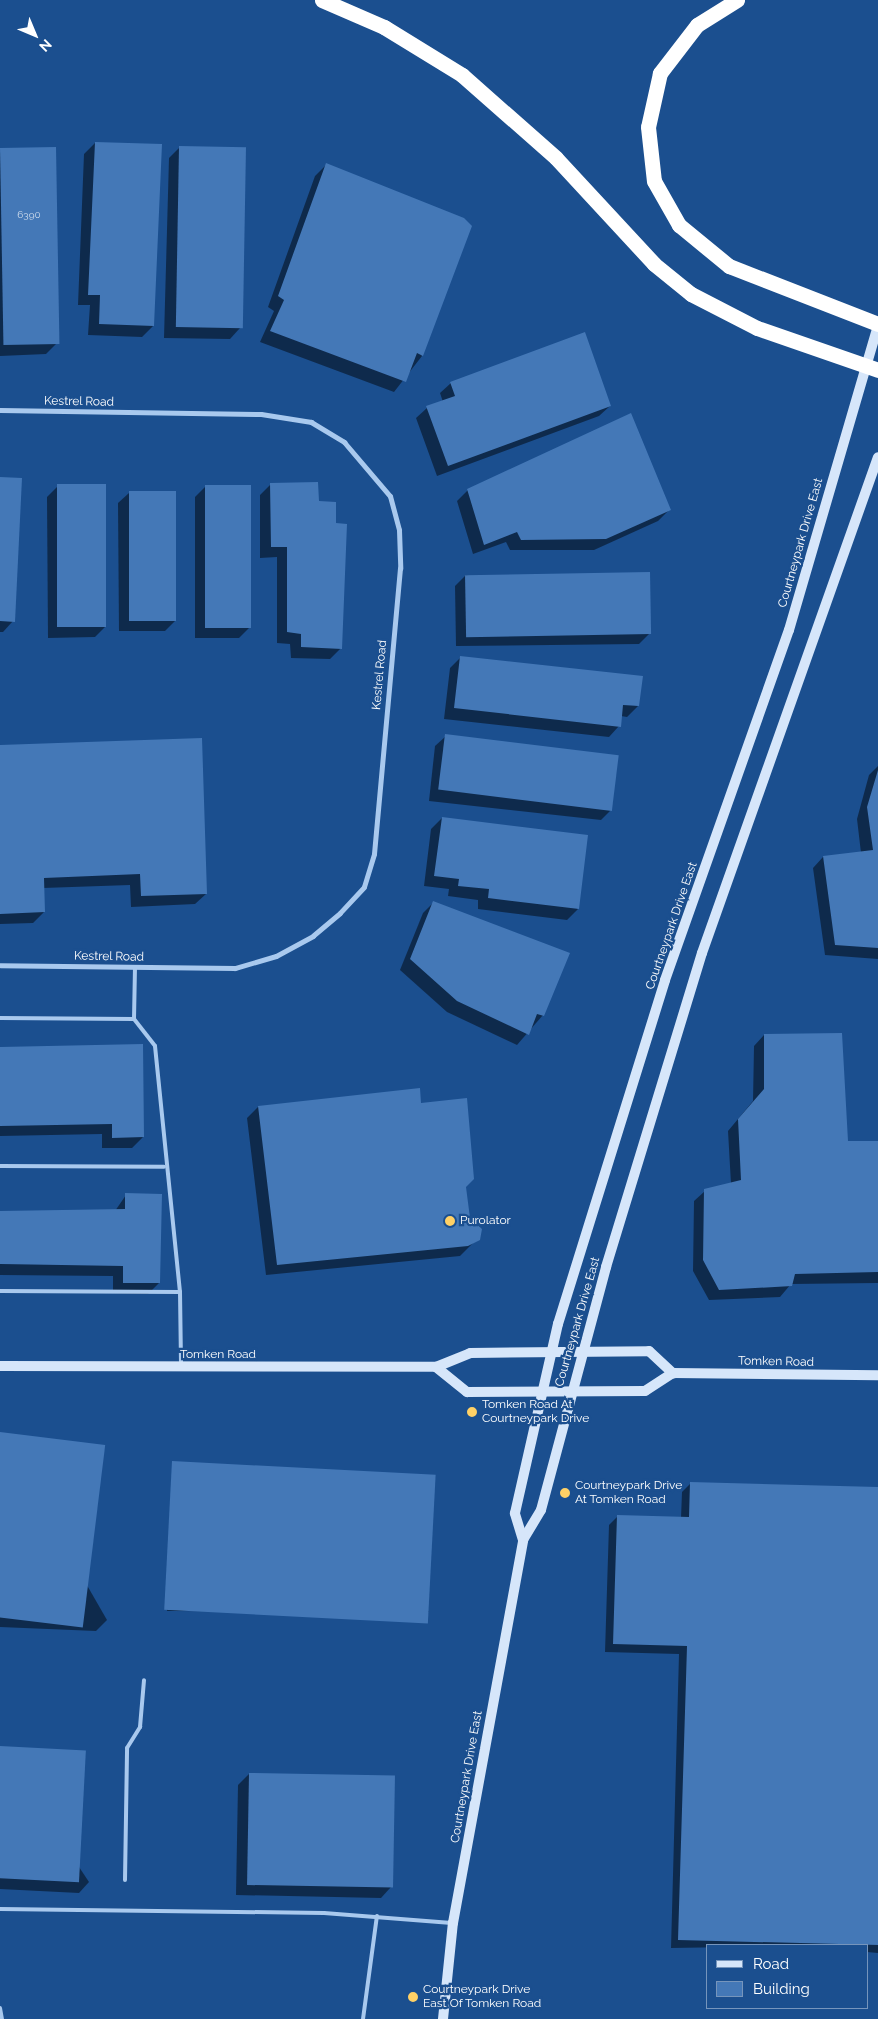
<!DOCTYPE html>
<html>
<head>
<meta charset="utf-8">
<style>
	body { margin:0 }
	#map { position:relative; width:878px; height:2019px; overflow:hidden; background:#1b4f8f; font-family:Raleway,sans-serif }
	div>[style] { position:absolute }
	.shadow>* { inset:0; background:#0007 }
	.building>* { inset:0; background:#4478b7; transform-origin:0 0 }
	.service>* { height:4px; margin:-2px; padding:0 2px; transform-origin:2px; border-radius:2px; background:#a9c9ee }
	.minor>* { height:5px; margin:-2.5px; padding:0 2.5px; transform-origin:2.5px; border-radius:2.5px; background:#a9c9ee }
	.secondary>* { height:10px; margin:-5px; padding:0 5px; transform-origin:5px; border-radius:5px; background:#d6e6fa }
	.motorway>* { height:15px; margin:-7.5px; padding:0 7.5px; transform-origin:7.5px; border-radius:7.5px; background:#fff }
	.dots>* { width:14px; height:14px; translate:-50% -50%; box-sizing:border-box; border:2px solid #1b4f8f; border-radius:50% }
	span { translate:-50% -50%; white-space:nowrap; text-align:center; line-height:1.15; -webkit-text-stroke:4.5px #1b4f8f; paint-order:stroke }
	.number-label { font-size:10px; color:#d0dded }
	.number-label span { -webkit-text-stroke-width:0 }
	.street-label { font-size:12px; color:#fff }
	.poi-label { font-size:12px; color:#fff }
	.left { translate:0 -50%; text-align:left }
	.legend { position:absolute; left:706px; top:1944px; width:162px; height:65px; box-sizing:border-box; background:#1b4f8f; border:1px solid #7695bc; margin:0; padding:6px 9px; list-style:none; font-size:15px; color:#fff }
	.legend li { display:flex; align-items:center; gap:10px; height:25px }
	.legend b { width:25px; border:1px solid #7695bc }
	.north { position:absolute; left:10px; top:10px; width:50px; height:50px; -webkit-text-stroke:4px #1b4f8f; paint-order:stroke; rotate:135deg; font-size:14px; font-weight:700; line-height:20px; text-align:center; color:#fff }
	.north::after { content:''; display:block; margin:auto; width:18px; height:22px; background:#fff; clip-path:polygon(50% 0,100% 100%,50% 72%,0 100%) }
</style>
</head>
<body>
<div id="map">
	<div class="shadow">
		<div style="clip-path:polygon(95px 143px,153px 326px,142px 337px,88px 335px,90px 305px,78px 305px,84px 154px)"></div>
		<div style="clip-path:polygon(180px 147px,240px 328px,230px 339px,164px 338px,169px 158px)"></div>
		<div style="clip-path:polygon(0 151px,57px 343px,46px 354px,0 356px)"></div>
		<div style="clip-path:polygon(326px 165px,422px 356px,394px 392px,260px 342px,274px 311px,268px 307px,315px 176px)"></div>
		<div style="clip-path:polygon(451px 383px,610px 406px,599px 416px,437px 476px,416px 418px,427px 408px,443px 402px,440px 393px)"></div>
		<div style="clip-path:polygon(0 478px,13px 621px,3px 632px,0 632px)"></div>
		<div style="clip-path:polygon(271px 484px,317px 503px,341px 648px,330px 659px,291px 658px,290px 644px,277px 643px,277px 557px,260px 558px,260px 495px)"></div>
		<div style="clip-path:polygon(58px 486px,106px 626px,95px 637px,48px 638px,47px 497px)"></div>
		<div style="clip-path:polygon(206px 486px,250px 627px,239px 638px,195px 638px,195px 497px)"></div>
		<div style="clip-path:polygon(468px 490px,669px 510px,658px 521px,594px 550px,510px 550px,506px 542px,473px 554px,457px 501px)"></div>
		<div style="clip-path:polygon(129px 493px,176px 620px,165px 631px,119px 631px,118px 503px)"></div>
		<div style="clip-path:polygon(466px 575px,649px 634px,639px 644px,456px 646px,455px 586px)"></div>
		<div style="clip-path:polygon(461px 657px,638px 706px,627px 717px,621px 716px,619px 726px,609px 737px,444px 719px,450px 668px)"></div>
		<div style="clip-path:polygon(446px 736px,611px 810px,601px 820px,429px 801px,435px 746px)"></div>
		<div style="clip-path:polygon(0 746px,206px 894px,195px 904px,131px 907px,130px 885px,43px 888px,44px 912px,33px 923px,0 924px)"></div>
		<div style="clip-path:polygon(878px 766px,878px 959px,825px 955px,813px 868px,823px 857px,861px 853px,857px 819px,869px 775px)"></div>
		<div style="clip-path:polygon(442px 818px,578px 909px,567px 920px,478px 909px,478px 900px,448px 896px,449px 889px,424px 886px,431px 829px)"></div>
		<div style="clip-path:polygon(433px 903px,543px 1015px,517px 1045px,447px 1012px,400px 970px,423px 913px)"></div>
		<div style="clip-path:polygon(764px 1035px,847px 1142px,878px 1143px,878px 1283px,791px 1284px,780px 1297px,709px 1300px,693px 1271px,694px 1201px,705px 1191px,731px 1184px,728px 1131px,753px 1101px,754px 1046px)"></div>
		<div style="clip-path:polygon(0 1048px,143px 1137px,132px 1148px,102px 1148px,102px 1134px,0 1136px)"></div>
		<div style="clip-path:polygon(420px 1105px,465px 1187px,469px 1219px,480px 1227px,480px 1236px,460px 1256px,266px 1275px,247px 1118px,258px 1107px)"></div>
		<div style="clip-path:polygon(126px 1195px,159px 1283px,148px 1294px,113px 1293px,113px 1276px,0 1275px,0 1213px,115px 1211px)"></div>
		<div style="clip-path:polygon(0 1434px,107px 1620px,96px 1631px,0 1627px)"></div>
		<div style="clip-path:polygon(173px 1462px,429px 1612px,167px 1611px)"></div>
		<div style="clip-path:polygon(690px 1484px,878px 1488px,878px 1953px,867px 1952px,867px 1945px,671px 1948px,679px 1654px,605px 1652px,609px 1525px,617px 1517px,681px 1518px,682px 1492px)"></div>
		<div style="clip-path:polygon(0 1748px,89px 1882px,79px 1893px,0 1889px)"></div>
		<div style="clip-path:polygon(249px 1774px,391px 1887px,381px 1898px,236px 1895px,238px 1785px)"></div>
	</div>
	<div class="building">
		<div style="clip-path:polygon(95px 142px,162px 144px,154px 326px,99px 324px,100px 295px,88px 295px)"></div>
		<div style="left:179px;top:146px;width:67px;height:181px;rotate:1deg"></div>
		<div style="left:56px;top:147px;width:197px;height:56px;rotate:89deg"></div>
		<div style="clip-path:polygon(326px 163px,464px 218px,472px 226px,423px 356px,417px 353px,406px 382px,270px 331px,284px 300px,278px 296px)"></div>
		<div style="clip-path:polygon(585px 332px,611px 406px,448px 466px,426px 406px,455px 396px,450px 382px)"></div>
		<div style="clip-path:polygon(631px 413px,671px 510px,606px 539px,521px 540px,517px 532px,484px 545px,467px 489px)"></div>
		<div style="clip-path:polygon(0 477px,22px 478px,15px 622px,0 621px)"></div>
		<div style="clip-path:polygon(318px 482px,319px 501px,336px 502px,336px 523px,347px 524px,342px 649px,301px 647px,301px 634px,287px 632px,287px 547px,271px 547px,270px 483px)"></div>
		<div style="left:106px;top:484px;width:143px;height:49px;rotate:90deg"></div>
		<div style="left:205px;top:485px;width:46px;height:143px"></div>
		<div style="left:129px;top:491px;width:47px;height:130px"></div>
		<div style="left:650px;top:572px;width:62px;height:185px;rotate:89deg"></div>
		<div style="clip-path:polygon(460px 656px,643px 676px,639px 706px,623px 705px,621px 727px,454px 708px)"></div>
		<div style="left:445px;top:734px;width:175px;height:56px;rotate:7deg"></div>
		<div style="clip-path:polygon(202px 738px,207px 894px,141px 896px,140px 874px,44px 878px,45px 912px,0 914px,0 745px)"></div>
		<div style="clip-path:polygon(878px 770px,878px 948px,835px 945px,823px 856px,873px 850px,867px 807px)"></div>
		<div style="clip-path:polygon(442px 817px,588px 835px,579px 909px,488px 898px,489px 889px,458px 886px,459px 879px,434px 876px)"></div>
		<div style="clip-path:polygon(433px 901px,570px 953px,544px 1016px,537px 1014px,529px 1035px,457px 1001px,410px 959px)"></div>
		<div style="clip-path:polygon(842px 1033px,848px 1141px,878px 1141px,878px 1272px,795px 1274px,792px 1286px,719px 1290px,703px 1260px,704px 1189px,741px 1180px,738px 1119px,764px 1089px,764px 1034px)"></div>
		<div style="clip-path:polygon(143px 1044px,144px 1137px,112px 1138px,112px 1124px,0 1126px,0 1047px)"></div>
		<div style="clip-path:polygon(420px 1088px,421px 1103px,467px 1098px,474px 1179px,466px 1187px,470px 1218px,482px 1229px,480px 1240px,468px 1246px,277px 1265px,258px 1106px)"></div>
		<div style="clip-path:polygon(125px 1193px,162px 1194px,160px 1283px,123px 1283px,123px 1266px,0 1264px,0 1211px,125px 1209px)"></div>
		<div style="left:0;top:1432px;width:106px;height:184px;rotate:7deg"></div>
		<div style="left:172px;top:1461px;width:264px;height:149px;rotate:3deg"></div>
		<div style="clip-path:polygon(690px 1482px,878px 1487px,878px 1945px,678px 1940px,687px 1646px,613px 1644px,617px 1515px,689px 1517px)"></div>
		<div style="left:0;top:1746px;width:86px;height:132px;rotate:3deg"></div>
		<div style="left:249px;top:1773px;width:146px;height:112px;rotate:1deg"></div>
	</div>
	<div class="service">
		<div style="left:135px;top:967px;width:52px;rotate:91.1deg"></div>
		<div style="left:134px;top:1019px;width:34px;rotate:52deg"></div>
		<div style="left:155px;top:1046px;width:247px;rotate:84.2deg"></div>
		<div style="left:180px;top:1292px;width:73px;rotate:89.2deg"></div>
		<div style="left:0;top:1018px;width:134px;rotate:0.4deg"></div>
		<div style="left:0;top:1166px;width:164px;rotate:0.3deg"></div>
		<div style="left:0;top:1291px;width:180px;rotate:0.3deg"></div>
		<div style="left:125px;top:1880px;width:132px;rotate:-89.1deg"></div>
		<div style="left:127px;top:1748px;width:25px;rotate:-58deg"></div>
		<div style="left:140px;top:1727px;width:47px;rotate:-85.1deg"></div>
		<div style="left:0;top:1909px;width:324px;rotate:0.7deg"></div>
		<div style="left:324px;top:1913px;width:128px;rotate:4.5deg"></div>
		<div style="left:0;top:2008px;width:11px;rotate:80deg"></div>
		<div style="left:363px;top:2019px;width:104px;rotate:-82.3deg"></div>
	</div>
	<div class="minor">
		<div style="left:0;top:410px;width:261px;rotate:0.9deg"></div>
		<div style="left:261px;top:414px;width:51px;rotate:9.1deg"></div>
		<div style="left:311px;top:422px;width:39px;rotate:31deg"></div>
		<div style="left:344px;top:442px;width:71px;rotate:49.6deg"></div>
		<div style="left:390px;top:496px;width:35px;rotate:75deg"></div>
		<div style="left:399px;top:530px;width:38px;rotate:88deg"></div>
		<div style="left:400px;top:568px;width:287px;rotate:95.2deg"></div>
		<div style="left:374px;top:854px;width:34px;rotate:107deg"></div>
		<div style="left:364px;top:887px;width:35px;rotate:133deg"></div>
		<div style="left:340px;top:913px;width:35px;rotate:140deg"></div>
		<div style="left:313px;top:936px;width:42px;rotate:151.6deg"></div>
		<div style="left:276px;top:956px;width:43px;rotate:163.7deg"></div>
		<div style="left:235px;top:968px;width:235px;rotate:-179.3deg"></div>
	</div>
	<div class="secondary">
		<div style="left:0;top:1366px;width:436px;rotate:0.1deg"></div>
		<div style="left:436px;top:1367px;width:37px;rotate:-22deg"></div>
		<div style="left:470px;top:1353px;width:179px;rotate:-0.6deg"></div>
		<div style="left:649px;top:1351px;width:33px;rotate:43deg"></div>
		<div style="left:436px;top:1367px;width:40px;rotate:39deg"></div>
		<div style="left:467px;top:1392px;width:178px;rotate:-0.3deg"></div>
		<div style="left:645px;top:1391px;width:33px;rotate:-33deg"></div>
		<div style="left:673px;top:1373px;width:205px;rotate:0.6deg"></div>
		<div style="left:523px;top:1540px;width:28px;rotate:-107deg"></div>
		<div style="left:515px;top:1513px;width:194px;rotate:-77.2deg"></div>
		<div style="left:558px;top:1324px;width:360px;rotate:-72.7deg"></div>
		<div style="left:665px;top:980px;width:371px;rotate:-70.5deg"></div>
		<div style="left:789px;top:630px;width:317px;rotate:-73.7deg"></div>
		<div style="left:443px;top:2019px;width:97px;rotate:-84.1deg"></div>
		<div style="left:453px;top:1923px;width:389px;rotate:-79.6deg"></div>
		<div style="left:523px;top:1540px;width:35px;rotate:-59deg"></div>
		<div style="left:541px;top:1510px;width:252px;rotate:-75deg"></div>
		<div style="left:606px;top:1267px;width:328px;rotate:-73deg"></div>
		<div style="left:702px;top:953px;width:526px;rotate:-70.46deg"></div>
	</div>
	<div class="motorway">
		<div style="left:322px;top:0;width:68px;rotate:23.5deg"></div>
		<div style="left:384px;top:27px;width:92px;rotate:31.6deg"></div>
		<div style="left:462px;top:75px;width:125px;rotate:41.4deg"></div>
		<div style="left:556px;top:158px;width:144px;rotate:47.2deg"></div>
		<div style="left:654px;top:264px;width:48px;rotate:39deg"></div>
		<div style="left:691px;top:294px;width:74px;rotate:27.3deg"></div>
		<div style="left:757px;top:328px;width:128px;rotate:19.1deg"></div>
		<div style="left:737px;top:0;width:47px;rotate:148deg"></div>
		<div style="left:697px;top:25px;width:61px;rotate:127.6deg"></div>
		<div style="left:660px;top:73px;width:55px;rotate:102.5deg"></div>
		<div style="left:648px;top:127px;width:54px;rotate:83.7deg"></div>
		<div style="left:654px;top:181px;width:51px;rotate:60.4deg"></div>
		<div style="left:679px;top:225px;width:65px;rotate:39.4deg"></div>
		<div style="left:729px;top:266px;width:160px;rotate:21.3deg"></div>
	</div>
	<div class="dots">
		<div style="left:450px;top:1221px;background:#ffd166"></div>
		<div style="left:472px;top:1412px;background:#ffd166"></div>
		<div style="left:565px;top:1493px;background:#ffd166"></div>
		<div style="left:413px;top:1997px;background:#ffd166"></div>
	</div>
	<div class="number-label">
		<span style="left:29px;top:215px">6390</span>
	</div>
	<div class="street-label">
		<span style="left:79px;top:402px;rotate:1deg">Kestrel Road</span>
		<span style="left:801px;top:543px;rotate:-74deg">Courtneypark Drive East</span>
		<span style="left:380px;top:675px;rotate:-85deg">Kestrel Road</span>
		<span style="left:672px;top:926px;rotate:-71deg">Courtneypark Drive East</span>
		<span style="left:109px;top:957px;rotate:1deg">Kestrel Road</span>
		<span style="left:578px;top:1322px;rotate:-74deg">Courtneypark Drive East</span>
		<span style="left:218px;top:1355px">Tomken Road</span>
		<span style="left:776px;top:1362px;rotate:1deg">Tomken Road</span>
		<span style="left:467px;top:1777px;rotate:-80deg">Courtneypark Drive East</span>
	</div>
	<div class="poi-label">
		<span class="left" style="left:460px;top:1221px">Purolator</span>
		<span class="left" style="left:482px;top:1412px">Tomken Road At<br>Courtneypark Drive</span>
		<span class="left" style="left:575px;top:1493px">Courtneypark Drive<br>At Tomken Road</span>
		<span class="left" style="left:423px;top:1997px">Courtneypark Drive<br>East Of Tomken Road</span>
	</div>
	<ul class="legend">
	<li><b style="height:6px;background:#d6e6fa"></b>Road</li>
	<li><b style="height:14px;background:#4478b7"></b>Building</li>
	</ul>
	<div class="north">N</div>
</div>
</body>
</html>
